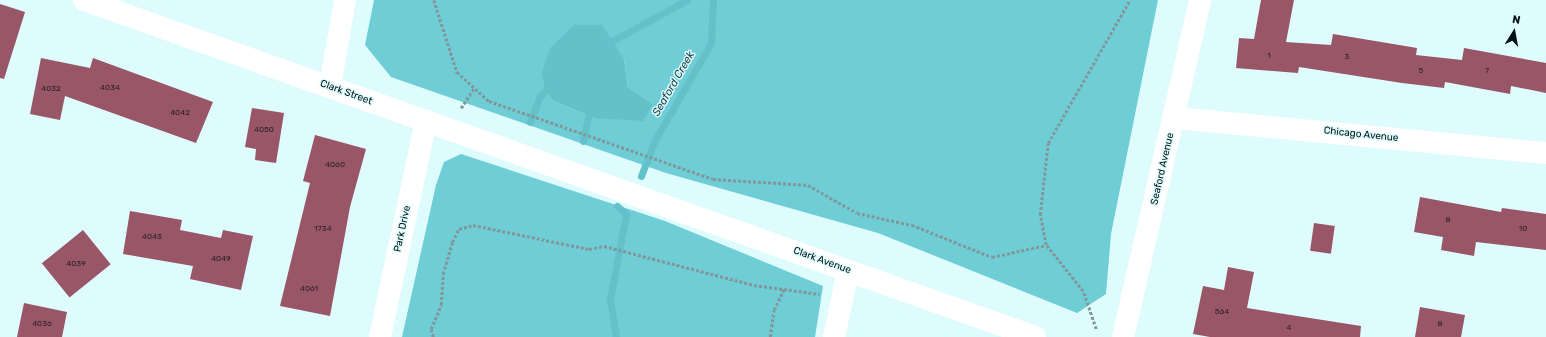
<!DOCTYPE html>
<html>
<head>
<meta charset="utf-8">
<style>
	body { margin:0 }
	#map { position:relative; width:1546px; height:337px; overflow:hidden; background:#defbfe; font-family:Rubik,sans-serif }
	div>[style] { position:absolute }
	.forest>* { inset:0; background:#6fcdd6 }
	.water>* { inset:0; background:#63c1ca }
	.stream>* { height:7px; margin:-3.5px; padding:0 3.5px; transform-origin:3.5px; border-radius:3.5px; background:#63c1ca }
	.building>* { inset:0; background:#985666; transform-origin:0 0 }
	.path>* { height:2.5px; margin-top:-1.25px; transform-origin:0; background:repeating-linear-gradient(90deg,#819799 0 3px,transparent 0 5px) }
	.minor>* { height:22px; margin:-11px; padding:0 11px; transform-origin:11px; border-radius:11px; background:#fff }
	span { translate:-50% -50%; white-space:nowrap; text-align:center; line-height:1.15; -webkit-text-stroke:3px #defbfe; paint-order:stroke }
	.number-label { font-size:8px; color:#2a2328 }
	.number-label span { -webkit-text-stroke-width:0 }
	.street-label { font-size:10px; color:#051213 }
	.water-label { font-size:11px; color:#133f43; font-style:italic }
	.north { position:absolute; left:1494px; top:12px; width:40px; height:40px; -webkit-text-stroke:3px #defbfe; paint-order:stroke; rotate:11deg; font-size:11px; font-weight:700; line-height:16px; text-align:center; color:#051213 }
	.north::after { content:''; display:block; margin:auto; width:14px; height:18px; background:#051213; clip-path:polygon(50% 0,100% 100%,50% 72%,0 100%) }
</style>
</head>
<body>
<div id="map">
	<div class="forest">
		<div style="clip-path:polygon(evenodd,374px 0,1158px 0,1111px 234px,1106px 294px,1077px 313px,878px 233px,666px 173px,391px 77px,365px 45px,374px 0,624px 59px,628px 87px,653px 104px,594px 118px,553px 101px,545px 90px,624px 59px)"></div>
		<div style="clip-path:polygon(461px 154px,665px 221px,823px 286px,815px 337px,402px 337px,436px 185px,444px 162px)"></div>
	</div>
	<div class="water">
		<div style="clip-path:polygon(574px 25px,602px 25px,624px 59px,628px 87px,653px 104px,643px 121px,594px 118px,553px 101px,545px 90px,542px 73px,550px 48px)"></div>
	</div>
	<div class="stream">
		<div style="left:605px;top:45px;width:94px;rotate:-28.8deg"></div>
		<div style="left:530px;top:122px;width:28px;rotate:-69deg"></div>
		<div style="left:540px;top:96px;width:17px;rotate:-45deg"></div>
		<div style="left:583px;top:141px;width:34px;rotate:-78deg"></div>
		<div style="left:641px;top:176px;width:39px;rotate:-69deg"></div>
		<div style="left:655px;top:140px;width:112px;rotate:-60deg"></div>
		<div style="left:711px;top:43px;width:43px;rotate:-87.3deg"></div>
		<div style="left:617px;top:206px;width:12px;rotate:42deg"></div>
		<div style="left:616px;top:337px;width:38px;rotate:-99deg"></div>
		<div style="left:610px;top:299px;width:86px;rotate:-79.3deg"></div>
	</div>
	<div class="building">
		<div style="clip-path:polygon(1261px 0,1294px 0,1286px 42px,1331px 45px,1333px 34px,1417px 48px,1416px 55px,1462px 60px,1464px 48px,1546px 63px,1546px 93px,1511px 86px,1510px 94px,1445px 82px,1444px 88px,1402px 83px,1299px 67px,1298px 73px,1236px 68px,1239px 38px,1254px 39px)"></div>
		<div style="clip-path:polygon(0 4px,25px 12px,4px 79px,0 78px)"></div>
		<div style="clip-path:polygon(41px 58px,90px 68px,93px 58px,213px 102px,196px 143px,65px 96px,60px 120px,30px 114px)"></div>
		<div style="clip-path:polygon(252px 108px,284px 113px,276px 163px,255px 160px,256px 149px,245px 147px)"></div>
		<div style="clip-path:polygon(315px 135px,366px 149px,350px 207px,330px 316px,280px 306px,310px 183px,303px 181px)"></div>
		<div style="clip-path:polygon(1420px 197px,1501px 212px,1502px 208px,1546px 214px,1546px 250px,1476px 242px,1474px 256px,1441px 250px,1443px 237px,1414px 232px)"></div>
		<div style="clip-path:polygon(130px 211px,182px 220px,180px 230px,221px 238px,223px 230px,253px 236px,241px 290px,190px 279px,193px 266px,123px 254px)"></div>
		<div style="left:1314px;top:223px;width:21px;height:28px;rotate:8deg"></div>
		<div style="left:83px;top:230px;width:44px;height:53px;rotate:51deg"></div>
		<div style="clip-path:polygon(1228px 267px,1254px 272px,1247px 308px,1361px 326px,1360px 337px,1210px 337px,1193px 334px,1203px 286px,1224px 290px)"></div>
		<div style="clip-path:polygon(24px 303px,67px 312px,62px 337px,17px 337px)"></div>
		<div style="clip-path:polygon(1420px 307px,1465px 315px,1461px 337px,1415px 337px)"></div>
	</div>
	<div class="path">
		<div style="left:434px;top:0;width:76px;rotate:72.3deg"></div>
		<div style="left:457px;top:72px;width:43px;rotate:42.2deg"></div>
		<div style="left:489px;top:101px;width:237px;rotate:19.2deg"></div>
		<div style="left:713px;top:179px;width:95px;rotate:3.6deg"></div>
		<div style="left:808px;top:185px;width:56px;rotate:29.7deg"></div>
		<div style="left:857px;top:213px;width:56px;rotate:12.3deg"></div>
		<div style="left:912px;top:225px;width:86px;rotate:21.8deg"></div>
		<div style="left:992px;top:257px;width:55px;rotate:-12.5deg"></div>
		<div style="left:461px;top:108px;width:24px;rotate:-57deg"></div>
		<div style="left:1096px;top:329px;width:40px;rotate:-108.9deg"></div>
		<div style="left:1083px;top:291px;width:59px;rotate:-128.8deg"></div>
		<div style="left:1046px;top:245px;width:31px;rotate:-101deg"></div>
		<div style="left:1040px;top:215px;width:72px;rotate:-83.7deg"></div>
		<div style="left:1048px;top:143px;width:165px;rotate:-60.2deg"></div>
		<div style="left:433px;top:337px;width:8px;rotate:-104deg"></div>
		<div style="left:431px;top:329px;width:26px;rotate:-67deg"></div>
		<div style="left:441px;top:305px;width:31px;rotate:-86deg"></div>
		<div style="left:443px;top:274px;width:33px;rotate:-74deg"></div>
		<div style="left:452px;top:242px;width:15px;rotate:-62deg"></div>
		<div style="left:459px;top:229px;width:15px;rotate:-16deg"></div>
		<div style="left:473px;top:225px;width:118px;rotate:11.7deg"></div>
		<div style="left:589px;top:249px;width:15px;rotate:-11deg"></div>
		<div style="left:604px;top:246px;width:155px;rotate:14.6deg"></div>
		<div style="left:754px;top:285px;width:66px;rotate:7.9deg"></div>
		<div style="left:770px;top:337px;width:27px;rotate:-82deg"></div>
		<div style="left:774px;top:310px;width:23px;rotate:-65deg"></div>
	</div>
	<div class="minor">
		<div style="left:84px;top:0;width:1009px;rotate:19.51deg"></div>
		<div style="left:330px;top:86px;width:87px;rotate:-80.1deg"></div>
		<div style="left:1175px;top:118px;width:373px;rotate:5.4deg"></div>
		<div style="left:380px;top:337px;width:221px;rotate:-78deg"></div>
		<div style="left:834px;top:337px;width:67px;rotate:-78deg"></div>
		<div style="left:1123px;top:337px;width:346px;rotate:-77.1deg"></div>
	</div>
	<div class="number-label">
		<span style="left:1269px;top:56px">1</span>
		<span style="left:1347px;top:57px">3</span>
		<span style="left:1421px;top:71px">5</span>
		<span style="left:1487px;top:71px">7</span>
		<span style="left:110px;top:88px">4034</span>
		<span style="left:51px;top:89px">4032</span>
		<span style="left:180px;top:113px">4042</span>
		<span style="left:264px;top:130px">4050</span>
		<span style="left:335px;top:165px">4060</span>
		<span style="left:1448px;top:220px">8</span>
		<span style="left:323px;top:229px">1734</span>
		<span style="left:1523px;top:229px">10</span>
		<span style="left:152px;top:237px">4043</span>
		<span style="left:221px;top:259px">4049</span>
		<span style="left:76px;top:264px">4039</span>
		<span style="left:309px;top:289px">4061</span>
		<span style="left:1222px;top:312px">564</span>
		<span style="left:42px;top:324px">4036</span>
		<span style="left:1440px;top:324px">8</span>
		<span style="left:1289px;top:328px">4</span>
	</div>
	<div class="street-label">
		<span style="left:346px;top:93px;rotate:20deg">Clark Street</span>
		<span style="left:1361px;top:135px;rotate:6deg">Chicago Avenue</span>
		<span style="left:1163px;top:169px;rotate:-77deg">Seaford Avenue</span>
		<span style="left:403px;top:229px;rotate:-78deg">Park Drive</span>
		<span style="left:822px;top:261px;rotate:20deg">Clark Avenue</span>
	</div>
	<div class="water-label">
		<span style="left:674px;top:84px;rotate:-60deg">Seaford Creek</span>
	</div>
	<div class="north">N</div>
</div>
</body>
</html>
